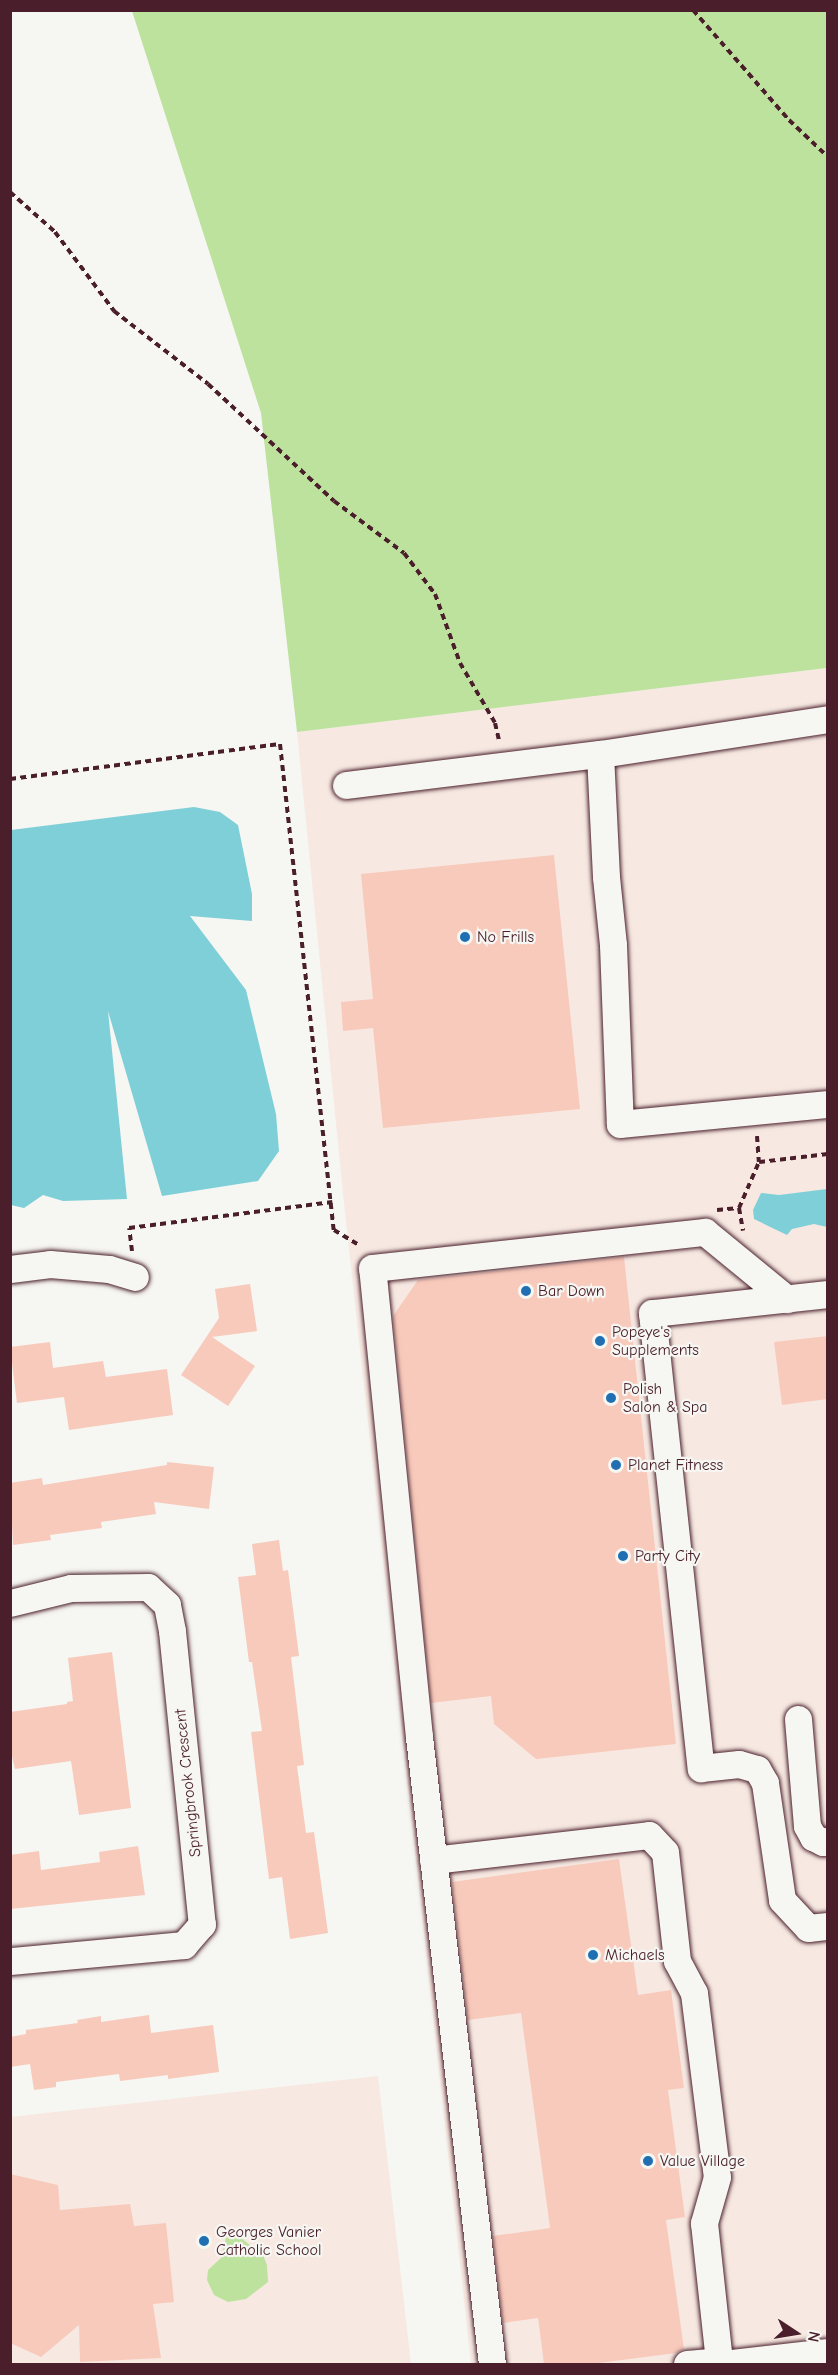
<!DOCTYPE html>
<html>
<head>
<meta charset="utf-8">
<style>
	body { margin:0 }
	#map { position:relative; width:838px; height:2375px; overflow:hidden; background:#f6f6f2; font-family:"Comic Neue",sans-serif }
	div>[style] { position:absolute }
	.built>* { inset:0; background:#f7e9e2 }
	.green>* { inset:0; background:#bde29d }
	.water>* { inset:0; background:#7fcfd8 }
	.building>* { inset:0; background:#f8cabc }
	.path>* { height:4px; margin-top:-2px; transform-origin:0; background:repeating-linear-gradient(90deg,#4a1f2b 0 6px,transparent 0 10.5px) }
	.roads { filter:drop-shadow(0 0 2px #4a1f2b) drop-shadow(0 0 2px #4a1f2b) }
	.minor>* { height:27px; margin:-13.5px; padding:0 13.5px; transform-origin:13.5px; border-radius:13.5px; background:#f6f6f2 }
	.dots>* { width:16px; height:16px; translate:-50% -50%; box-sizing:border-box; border:3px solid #f6f6f2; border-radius:50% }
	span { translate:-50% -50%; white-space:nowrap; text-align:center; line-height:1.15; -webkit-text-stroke:4.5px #f6f6f2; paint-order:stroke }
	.poi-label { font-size:16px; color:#4a1f2b }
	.left { translate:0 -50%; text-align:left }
	.street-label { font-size:16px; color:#4a1f2b }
	.frame { position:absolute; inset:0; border:12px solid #4a1f2b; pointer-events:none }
	.north { position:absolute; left:766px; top:2303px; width:60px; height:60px; -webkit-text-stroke:4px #f6f6f2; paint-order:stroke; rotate:102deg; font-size:16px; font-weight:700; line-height:24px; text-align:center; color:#4a1f2b }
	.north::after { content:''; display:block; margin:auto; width:21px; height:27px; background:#4a1f2b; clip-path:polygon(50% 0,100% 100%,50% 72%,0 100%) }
</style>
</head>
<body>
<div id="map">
	<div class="built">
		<div style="clip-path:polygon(827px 668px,827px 2364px,471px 2364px,343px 1194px,297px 732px)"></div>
		<div style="clip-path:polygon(378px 2076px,411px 2364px,11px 2364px,10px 2117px)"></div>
	</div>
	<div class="green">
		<div style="clip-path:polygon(132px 11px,827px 11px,827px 668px,297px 732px,261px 413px)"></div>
		<div style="clip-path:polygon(227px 2233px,237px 2235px,263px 2255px,267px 2265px,268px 2282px,246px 2299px,228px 2302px,214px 2295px,207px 2280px,208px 2270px,221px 2258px)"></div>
	</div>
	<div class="water">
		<div style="clip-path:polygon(194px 807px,220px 812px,238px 825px,252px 894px,252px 921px,190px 916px,246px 990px,276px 1114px,279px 1151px,258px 1181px,162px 1196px,108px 1011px,127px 1199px,63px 1201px,43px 1195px,24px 1208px,11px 1205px,11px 830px)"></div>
		<div style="clip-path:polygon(827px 1189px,827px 1227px,814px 1224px,792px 1229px,787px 1235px,754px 1219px,753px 1210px,761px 1193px,779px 1195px)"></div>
	</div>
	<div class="building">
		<div style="clip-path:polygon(554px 855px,580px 1109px,383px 1128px,373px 1028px,343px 1031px,341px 1002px,373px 999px,361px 874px)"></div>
		<div style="clip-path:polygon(624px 1257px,676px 1744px,536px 1759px,494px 1724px,491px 1696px,431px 1703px,393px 1316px,418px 1280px)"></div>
		<div style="clip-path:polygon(250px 1284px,257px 1331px,212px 1337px,255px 1366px,228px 1406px,181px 1375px,219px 1318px,215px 1289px)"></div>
		<div style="clip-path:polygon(828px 1336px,828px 1399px,782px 1405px,774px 1342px)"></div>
		<div style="clip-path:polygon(50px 1342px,53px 1368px,103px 1361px,106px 1377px,167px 1369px,173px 1415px,69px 1430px,64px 1397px,17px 1403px,10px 1347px)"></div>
		<div style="clip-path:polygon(167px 1462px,214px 1467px,209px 1509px,154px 1502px,156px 1514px,101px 1522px,102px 1528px,50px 1535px,51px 1540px,13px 1545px,10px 1483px,42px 1478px,43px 1485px,167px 1465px)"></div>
		<div style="clip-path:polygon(279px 1540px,283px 1571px,288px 1570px,299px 1656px,291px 1657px,304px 1765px,297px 1766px,306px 1833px,314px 1832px,328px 1933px,290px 1939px,282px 1877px,269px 1879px,251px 1732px,262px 1731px,252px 1662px,249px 1662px,238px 1577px,256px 1575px,252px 1544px)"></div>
		<div style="clip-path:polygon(112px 1652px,131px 1808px,79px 1815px,71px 1761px,15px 1769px,10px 1748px,10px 1712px,67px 1704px,67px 1702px,73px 1701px,68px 1658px)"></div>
		<div style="clip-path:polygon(138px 1846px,145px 1895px,10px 1909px,10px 1855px,39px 1851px,41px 1870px,100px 1862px,99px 1852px)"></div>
		<div style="clip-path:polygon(619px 1859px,638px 1995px,671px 1990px,684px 2088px,668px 2090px,685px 2217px,666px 2220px,684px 2349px,676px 2353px,591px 2364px,544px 2364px,538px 2318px,503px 2323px,493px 2236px,550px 2228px,521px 2013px,468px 2020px,452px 1882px)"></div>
		<div style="clip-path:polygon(149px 2015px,151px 2033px,213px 2025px,219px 2072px,168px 2079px,168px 2075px,120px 2081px,119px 2074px,56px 2082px,56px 2087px,34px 2090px,30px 2064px,10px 2067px,10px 2037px,26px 2034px,26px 2030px,78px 2023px,77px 2020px,101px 2016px,101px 2022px)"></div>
		<div style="clip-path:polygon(10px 2174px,58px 2185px,60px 2210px,130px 2204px,134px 2226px,166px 2223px,174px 2302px,153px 2304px,161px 2358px,80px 2362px,79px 2325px,41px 2357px,10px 2343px)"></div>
	</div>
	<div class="path">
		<div style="left:693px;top:10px;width:146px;rotate:48.9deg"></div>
		<div style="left:789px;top:120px;width:54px;rotate:43.5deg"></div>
		<div style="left:10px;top:192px;width:60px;rotate:41.6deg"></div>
		<div style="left:55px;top:232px;width:99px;rotate:53.2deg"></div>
		<div style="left:114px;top:311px;width:119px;rotate:37.8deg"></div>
		<div style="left:208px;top:384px;width:172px;rotate:42.9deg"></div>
		<div style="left:334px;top:501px;width:87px;rotate:36.6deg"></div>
		<div style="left:404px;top:553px;width:51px;rotate:52.9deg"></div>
		<div style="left:435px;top:594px;width:73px;rotate:70.1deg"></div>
		<div style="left:460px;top:663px;width:69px;rotate:59.7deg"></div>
		<div style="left:495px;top:723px;width:18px;rotate:77deg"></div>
		<div style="left:10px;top:779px;width:272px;rotate:-7.4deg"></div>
		<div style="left:280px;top:744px;width:489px;rotate:83.7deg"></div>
		<div style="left:334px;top:1230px;width:31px;rotate:31deg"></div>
		<div style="left:757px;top:1136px;width:26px;rotate:86deg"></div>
		<div style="left:739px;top:1208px;width:23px;rotate:80deg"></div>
		<div style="left:717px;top:1210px;width:22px;rotate:-5deg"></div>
		<div style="left:739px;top:1208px;width:50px;rotate:-66.5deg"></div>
		<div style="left:759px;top:1162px;width:69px;rotate:-6.6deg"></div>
		<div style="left:132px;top:1251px;width:23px;rotate:-97deg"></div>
		<div style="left:129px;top:1228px;width:205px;rotate:-7.3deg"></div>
	</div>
	<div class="roads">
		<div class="minor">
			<div style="left:600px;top:754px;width:123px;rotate:87.2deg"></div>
			<div style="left:606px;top:877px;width:68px;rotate:84.1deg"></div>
			<div style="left:613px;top:945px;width:179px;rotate:87.8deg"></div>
			<div style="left:620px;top:1124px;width:209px;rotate:-5.5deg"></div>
			<div style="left:346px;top:785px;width:256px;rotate:-7deg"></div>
			<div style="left:600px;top:754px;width:231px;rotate:-8.7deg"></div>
			<div style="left:10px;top:1269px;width:40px;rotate:-7.1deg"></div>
			<div style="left:50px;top:1264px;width:59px;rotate:4.8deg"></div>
			<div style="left:109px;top:1269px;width:27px;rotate:17deg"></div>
			<div style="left:828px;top:1294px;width:177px;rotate:173.8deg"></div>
			<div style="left:652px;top:1313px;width:458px;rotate:83.9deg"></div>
			<div style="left:701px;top:1768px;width:38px;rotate:-6deg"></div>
			<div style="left:739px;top:1764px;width:19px;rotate:16deg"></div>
			<div style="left:757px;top:1769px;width:16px;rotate:60deg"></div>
			<div style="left:765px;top:1783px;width:118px;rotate:81.7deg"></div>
			<div style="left:782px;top:1900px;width:38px;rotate:47deg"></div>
			<div style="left:808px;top:1928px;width:20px;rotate:-6deg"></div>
			<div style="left:10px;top:1603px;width:63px;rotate:-13.8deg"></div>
			<div style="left:71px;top:1588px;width:77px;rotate:-0.7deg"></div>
			<div style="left:148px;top:1587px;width:26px;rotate:43deg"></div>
			<div style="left:167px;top:1605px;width:26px;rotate:79deg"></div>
			<div style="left:172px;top:1631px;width:295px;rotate:84.2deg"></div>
			<div style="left:202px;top:1924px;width:28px;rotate:131deg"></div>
			<div style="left:184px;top:1945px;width:175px;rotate:174.7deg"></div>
			<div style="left:798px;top:1719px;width:107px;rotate:85.2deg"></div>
			<div style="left:807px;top:1826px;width:13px;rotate:61deg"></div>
			<div style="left:813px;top:1837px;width:11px;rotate:27deg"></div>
			<div style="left:823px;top:1842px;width:5px;rotate:-11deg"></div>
			<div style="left:433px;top:1860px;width:217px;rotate:-6.6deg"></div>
			<div style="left:649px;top:1835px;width:23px;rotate:47deg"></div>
			<div style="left:665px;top:1852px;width:110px;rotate:83.7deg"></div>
			<div style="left:677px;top:1961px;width:36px;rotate:62deg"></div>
			<div style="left:694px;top:1993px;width:185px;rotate:82.9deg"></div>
			<div style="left:717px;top:2177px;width:48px;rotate:105.8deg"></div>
			<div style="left:704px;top:2223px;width:139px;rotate:83.8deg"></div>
			<div style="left:719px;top:2361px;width:5px;rotate:37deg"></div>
			<div style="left:723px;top:2364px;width:106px;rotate:-6.5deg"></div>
			<div style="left:492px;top:2364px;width:631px;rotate:-96.64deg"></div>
			<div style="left:419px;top:1737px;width:471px;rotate:-95.7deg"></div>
			<div style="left:372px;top:1268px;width:335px;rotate:-6.2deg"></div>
			<div style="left:705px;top:1232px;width:106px;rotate:39.3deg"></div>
			<div style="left:687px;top:2364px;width:32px;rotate:-5deg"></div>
		</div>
	</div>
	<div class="dots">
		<div style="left:465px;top:937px;background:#1f6fb2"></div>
		<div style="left:526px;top:1291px;background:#1f6fb2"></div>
		<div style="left:600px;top:1341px;background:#1f6fb2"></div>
		<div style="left:611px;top:1398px;background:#1f6fb2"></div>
		<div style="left:616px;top:1465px;background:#1f6fb2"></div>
		<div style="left:623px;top:1556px;background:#1f6fb2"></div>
		<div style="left:593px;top:1955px;background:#1f6fb2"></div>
		<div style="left:648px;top:2161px;background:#1f6fb2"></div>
		<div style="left:204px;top:2241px;background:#1f6fb2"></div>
	</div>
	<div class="poi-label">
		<span class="left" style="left:477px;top:937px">No Frills</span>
		<span class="left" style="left:538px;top:1291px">Bar Down</span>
		<span class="left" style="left:612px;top:1341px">Popeye's<br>Supplements</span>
		<span class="left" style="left:623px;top:1398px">Polish<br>Salon &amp; Spa</span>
		<span class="left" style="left:628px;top:1465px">Planet Fitness</span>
		<span class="left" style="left:635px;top:1556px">Party City</span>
		<span class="left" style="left:605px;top:1955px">Michaels</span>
		<span class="left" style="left:660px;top:2161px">Value Village</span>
		<span class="left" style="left:216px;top:2241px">Georges Vanier<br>Catholic School</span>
	</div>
	<div class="street-label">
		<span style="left:188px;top:1783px;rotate:-96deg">Springbrook Crescent</span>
	</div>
	<div class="frame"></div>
	<div class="north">N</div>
</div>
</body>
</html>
